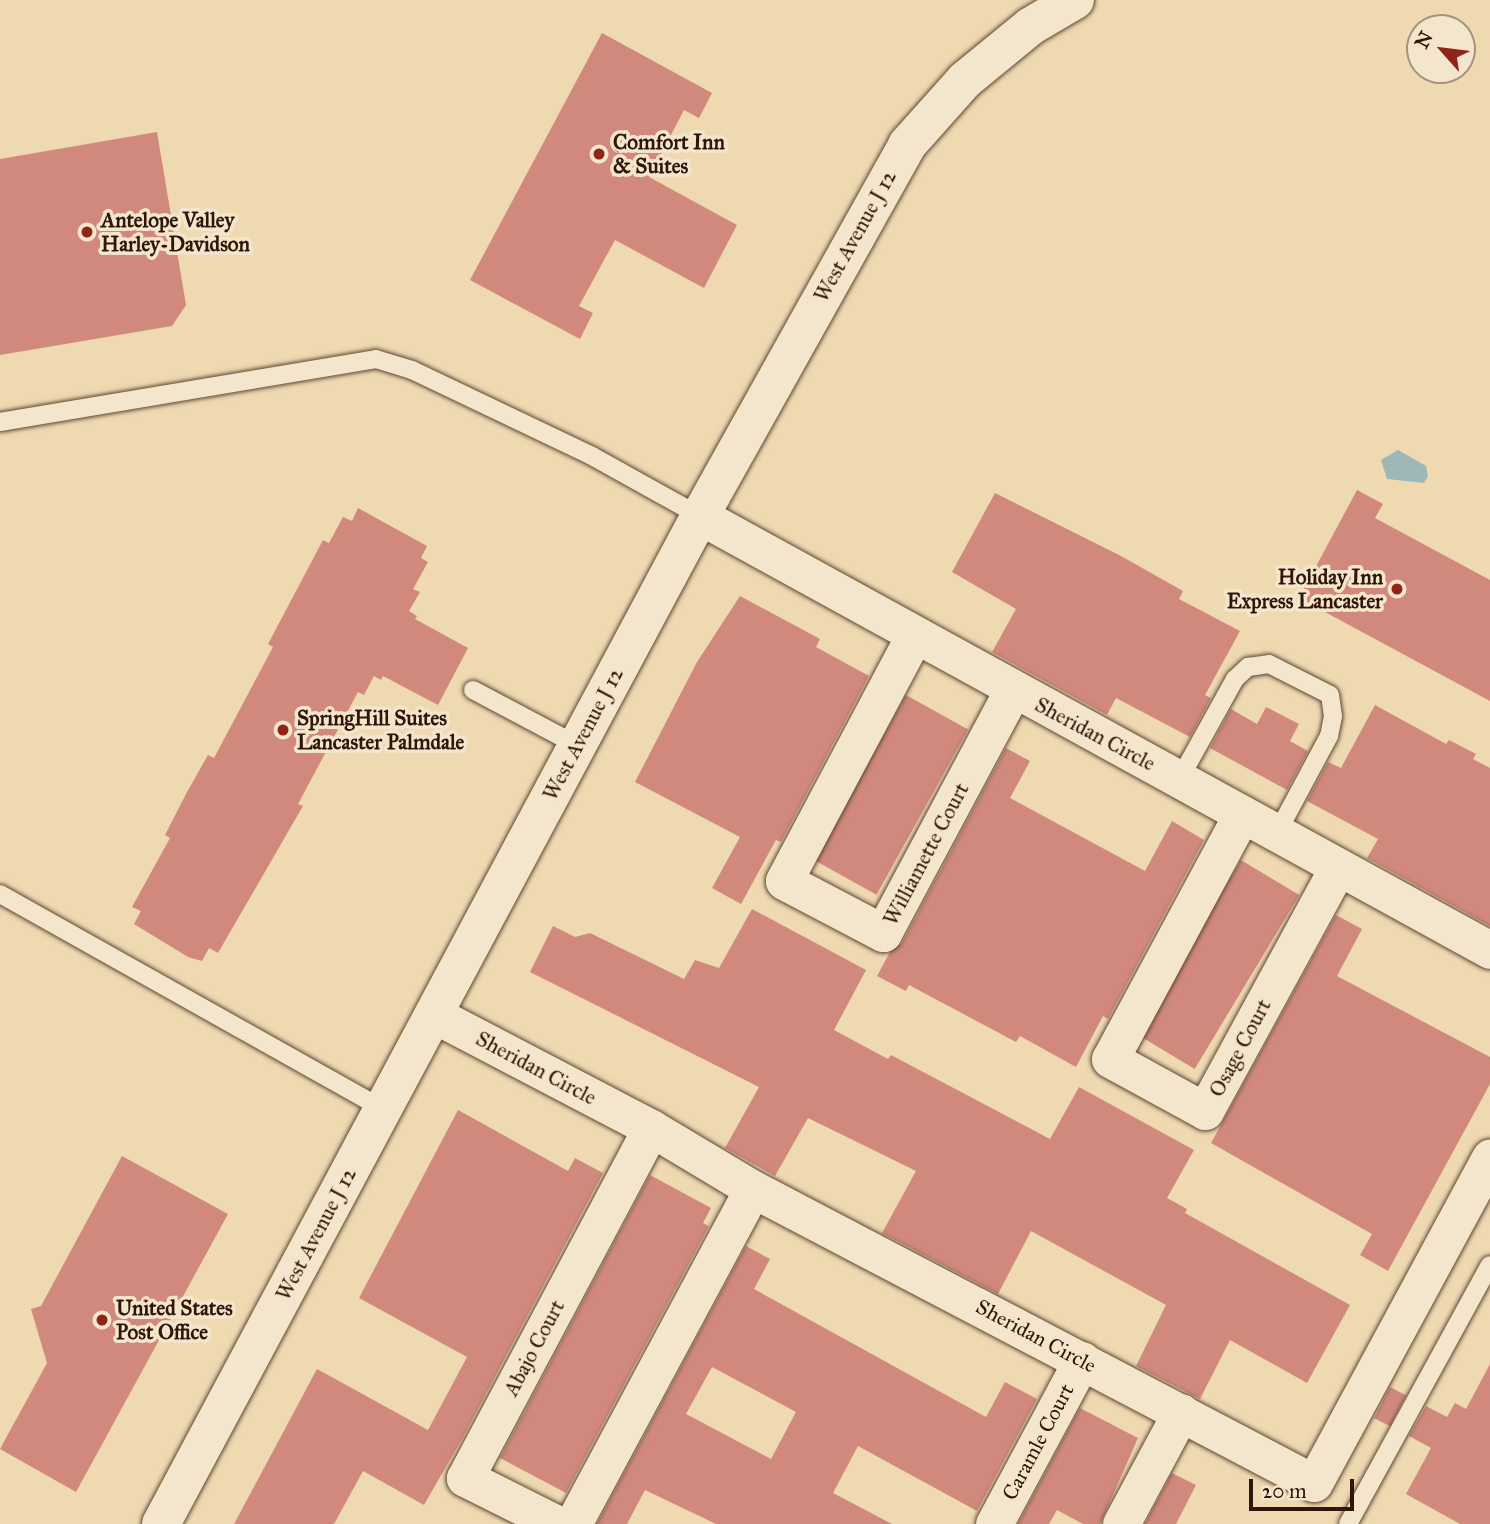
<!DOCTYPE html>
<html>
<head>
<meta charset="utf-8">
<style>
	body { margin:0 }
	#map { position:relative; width:1490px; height:1524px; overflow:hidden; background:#eed9b1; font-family:"IM FELL Great Primer",serif }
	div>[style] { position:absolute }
	.water>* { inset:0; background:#9eb7b7 }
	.building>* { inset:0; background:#d1897d; transform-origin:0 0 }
	.roads { filter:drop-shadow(0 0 2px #604734) drop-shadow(0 0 2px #604734) }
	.lane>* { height:18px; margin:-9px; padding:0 9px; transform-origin:9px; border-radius:9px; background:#f4e6cc }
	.street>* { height:37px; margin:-18.5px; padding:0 18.5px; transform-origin:18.5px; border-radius:18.5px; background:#f4e6cc }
	.secondary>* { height:38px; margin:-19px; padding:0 19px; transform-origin:19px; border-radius:19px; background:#f4e6cc }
	.dots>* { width:19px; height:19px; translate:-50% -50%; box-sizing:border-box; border:4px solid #f4e6cc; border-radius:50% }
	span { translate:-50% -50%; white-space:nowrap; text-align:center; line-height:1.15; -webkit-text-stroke:7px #f4e6cc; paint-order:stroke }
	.poi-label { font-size:21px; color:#30160a; font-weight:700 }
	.left { translate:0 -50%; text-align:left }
	.right { translate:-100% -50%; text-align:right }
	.street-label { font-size:21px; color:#30160a }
	.north { position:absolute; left:1406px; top:14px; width:70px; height:70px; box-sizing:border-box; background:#f4e6cc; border:2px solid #a6937e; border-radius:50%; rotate:298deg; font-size:19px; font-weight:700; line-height:28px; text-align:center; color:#30160a }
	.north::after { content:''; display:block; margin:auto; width:24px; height:32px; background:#8f2418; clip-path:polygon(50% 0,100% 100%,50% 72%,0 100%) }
	.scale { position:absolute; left:1249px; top:1479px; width:105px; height:32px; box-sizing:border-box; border:4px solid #30160a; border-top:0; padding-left:9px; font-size:21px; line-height:24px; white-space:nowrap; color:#30160a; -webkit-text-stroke:5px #f4e6cc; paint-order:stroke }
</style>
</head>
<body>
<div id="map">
	<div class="water">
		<div style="clip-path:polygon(1398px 450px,1426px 466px,1428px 476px,1424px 483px,1387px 479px,1381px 460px)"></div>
	</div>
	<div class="building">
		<div style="clip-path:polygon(602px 33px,712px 93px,699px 118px,684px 110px,649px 177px,737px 225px,704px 288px,615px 240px,579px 306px,593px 313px,580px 339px,470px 280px)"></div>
		<div style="clip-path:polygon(157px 132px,186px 305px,172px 326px,0 355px,0 159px)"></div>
		<div style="clip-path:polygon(1357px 490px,1383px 504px,1375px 518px,1490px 580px,1490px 701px,1299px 598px)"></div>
		<div style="clip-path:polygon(995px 493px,1121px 556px,1183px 591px,1179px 599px,1240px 631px,1205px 695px,1211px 698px,1190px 737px,1116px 698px,1107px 715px,992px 652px,1016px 609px,952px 572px)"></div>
		<div style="clip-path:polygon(358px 508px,427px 546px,421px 558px,428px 562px,413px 589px,420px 592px,409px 611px,417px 616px,415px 619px,468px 648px,438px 705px,383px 676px,381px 680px,374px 676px,364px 695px,358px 692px,298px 804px,303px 806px,218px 953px,209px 948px,202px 961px,188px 957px,134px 924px,141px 911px,132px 907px,170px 838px,165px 835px,187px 792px,208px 755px,214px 758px,273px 647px,268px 644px,323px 540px,329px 543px,343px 517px,352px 521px)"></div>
		<div style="clip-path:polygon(740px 596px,820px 639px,816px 647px,869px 676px,781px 842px,776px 840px,741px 904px,712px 888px,740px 837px,635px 782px,697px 662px)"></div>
		<div style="left:906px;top:695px;width:71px;height:189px;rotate:29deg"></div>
		<div style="clip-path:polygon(1375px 705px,1446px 744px,1449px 740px,1476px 754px,1473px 759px,1490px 768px,1490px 926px,1367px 858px,1378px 839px,1307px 801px,1328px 762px,1341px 768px)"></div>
		<div style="clip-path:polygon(1266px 707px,1299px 724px,1290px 741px,1308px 751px,1287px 790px,1210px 748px,1231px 709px,1257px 724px)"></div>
		<div style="clip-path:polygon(1006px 748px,1030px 761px,1010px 798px,1145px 871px,1172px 821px,1204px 840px,1108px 1019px,1103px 1016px,1076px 1067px,1020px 1036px,1016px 1042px,909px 985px,906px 991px,877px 976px,890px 952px,902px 943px)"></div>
		<div style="left:1241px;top:860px;width:68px;height:203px;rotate:31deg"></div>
		<div style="clip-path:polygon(752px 909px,866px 970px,834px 1030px,888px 1059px,891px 1055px,1050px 1139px,1079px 1087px,1194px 1150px,1167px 1198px,1187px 1209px,1185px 1213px,1350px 1305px,1307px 1383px,1230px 1340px,1200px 1399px,1136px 1366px,1166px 1305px,1031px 1231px,998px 1294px,882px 1233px,916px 1171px,808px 1118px,775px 1176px,725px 1148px,759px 1087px,530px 972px,553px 926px,575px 937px,590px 933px,684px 979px,695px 960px,719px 968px)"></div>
		<div style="clip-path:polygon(1336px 915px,1362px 929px,1337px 976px,1490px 1057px,1490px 1084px,1388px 1271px,1360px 1255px,1372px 1234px,1211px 1143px)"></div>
		<div style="clip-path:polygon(458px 1110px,568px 1171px,575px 1158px,603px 1173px,463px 1437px,424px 1505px,363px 1471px,334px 1524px,234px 1524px,317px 1369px,428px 1430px,467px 1357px,359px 1298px)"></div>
		<div style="clip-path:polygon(122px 1156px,228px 1214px,76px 1492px,0 1449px,47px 1363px,31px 1309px,41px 1306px)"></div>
		<div style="clip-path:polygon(650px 1175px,711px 1208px,703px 1223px,709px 1226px,566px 1493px,500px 1458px)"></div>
		<div style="clip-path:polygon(evenodd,746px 1246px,770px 1259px,754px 1289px,986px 1417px,1005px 1382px,1037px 1399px,977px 1511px,858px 1446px,833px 1493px,892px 1524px,716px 1524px,645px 1490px,627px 1524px,597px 1524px,746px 1246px,712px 1367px,796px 1412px,771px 1459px,686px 1414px,712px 1367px)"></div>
		<div style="clip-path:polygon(1490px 1364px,1490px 1524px,1460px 1524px,1406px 1494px,1431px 1448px,1409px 1436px,1426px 1406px,1447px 1417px,1455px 1403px,1466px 1409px)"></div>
		<div style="left:1390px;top:1387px;width:18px;height:35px;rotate:27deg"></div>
		<div style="clip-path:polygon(1080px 1408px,1138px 1438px,1100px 1524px,1083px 1524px,1057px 1510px,1049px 1524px,1018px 1524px)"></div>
		<div style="clip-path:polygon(1172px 1473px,1196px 1485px,1176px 1524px,1145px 1524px)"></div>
	</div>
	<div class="roads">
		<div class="lane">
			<div style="left:0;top:422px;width:381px;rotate:-9.5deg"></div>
			<div style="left:376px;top:359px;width:38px;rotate:17deg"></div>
			<div style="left:412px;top:370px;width:199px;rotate:25.5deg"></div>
			<div style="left:592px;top:456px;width:124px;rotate:29.1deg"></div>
			<div style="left:473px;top:690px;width:118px;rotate:27.9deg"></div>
			<div style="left:1179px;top:780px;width:115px;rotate:-61deg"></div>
			<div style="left:1235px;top:679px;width:18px;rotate:-43deg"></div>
			<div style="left:1248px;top:667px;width:21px;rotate:-8deg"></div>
			<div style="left:1269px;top:664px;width:68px;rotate:26.9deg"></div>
			<div style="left:1330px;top:695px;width:21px;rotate:82deg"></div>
			<div style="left:1333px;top:716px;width:20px;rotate:101deg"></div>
			<div style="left:1329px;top:736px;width:110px;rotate:118.2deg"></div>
			<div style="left:0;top:894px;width:439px;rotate:29.3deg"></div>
			<div style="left:1348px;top:1524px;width:295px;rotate:-61.3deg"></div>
		</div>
		<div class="street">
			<div style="left:700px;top:516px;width:901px;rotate:28.78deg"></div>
			<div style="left:914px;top:636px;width:277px;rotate:118deg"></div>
			<div style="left:784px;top:881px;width:112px;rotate:27.7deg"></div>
			<div style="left:883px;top:933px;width:276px;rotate:-61.9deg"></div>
			<div style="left:1242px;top:814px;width:278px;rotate:118.3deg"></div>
			<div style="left:1110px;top:1059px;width:108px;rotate:28.7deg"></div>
			<div style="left:1205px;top:1111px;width:278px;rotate:-61.4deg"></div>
			<div style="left:433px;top:1014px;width:246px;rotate:27.6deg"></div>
			<div style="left:651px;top:1128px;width:119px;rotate:30.9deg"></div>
			<div style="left:753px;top:1189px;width:633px;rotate:27.66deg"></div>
			<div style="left:1314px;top:1483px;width:370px;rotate:-61.6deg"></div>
			<div style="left:557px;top:1524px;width:103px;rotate:-153.4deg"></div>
			<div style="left:465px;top:1478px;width:396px;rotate:-62deg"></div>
			<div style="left:573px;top:1524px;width:380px;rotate:-61.8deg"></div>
			<div style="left:994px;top:1524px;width:186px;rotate:-61.8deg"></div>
			<div style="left:1121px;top:1524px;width:127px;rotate:-61.8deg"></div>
		</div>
		<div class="secondary">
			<div style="left:161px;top:1524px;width:1143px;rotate:-61.87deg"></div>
			<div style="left:700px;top:516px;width:425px;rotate:-60.8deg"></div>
			<div style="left:907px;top:145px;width:87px;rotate:-48.3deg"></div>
			<div style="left:965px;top:80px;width:85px;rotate:-39.3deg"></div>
			<div style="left:1031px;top:26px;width:51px;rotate:-30.6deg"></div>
		</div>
	</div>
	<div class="dots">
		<div style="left:599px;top:154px;background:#8f2418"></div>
		<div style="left:87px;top:232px;background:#8f2418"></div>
		<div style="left:1397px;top:589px;background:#8f2418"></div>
		<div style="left:283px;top:730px;background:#8f2418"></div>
		<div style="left:102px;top:1320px;background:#8f2418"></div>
	</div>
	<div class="poi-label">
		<span class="left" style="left:613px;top:154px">Comfort Inn<br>&amp; Suites</span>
		<span class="left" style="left:101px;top:232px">Antelope Valley<br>Harley-Davidson</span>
		<span class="right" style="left:1383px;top:589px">Holiday Inn<br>Express Lancaster</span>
		<span class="left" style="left:297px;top:730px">SpringHill Suites<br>Lancaster Palmdale</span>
		<span class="left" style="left:116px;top:1320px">United States<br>Post Office</span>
	</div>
	<div class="street-label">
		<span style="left:855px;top:236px;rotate:-61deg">West Avenue J 12</span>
		<span style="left:583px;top:734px;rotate:-62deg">West Avenue J 12</span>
		<span style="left:1095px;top:734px;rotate:28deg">Sheridan Circle</span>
		<span style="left:926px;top:854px;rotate:-62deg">Williamette Court</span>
		<span style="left:1240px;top:1048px;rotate:-62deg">Osage Court</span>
		<span style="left:536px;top:1068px;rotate:28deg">Sheridan Circle</span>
		<span style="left:316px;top:1234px;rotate:-62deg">West Avenue J 12</span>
		<span style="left:1036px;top:1336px;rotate:28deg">Sheridan Circle</span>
		<span style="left:534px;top:1348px;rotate:-62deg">Abajo Court</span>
		<span style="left:1038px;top:1442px;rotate:-62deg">Caramle Court</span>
	</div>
	<div class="north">N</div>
	<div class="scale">20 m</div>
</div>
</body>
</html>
